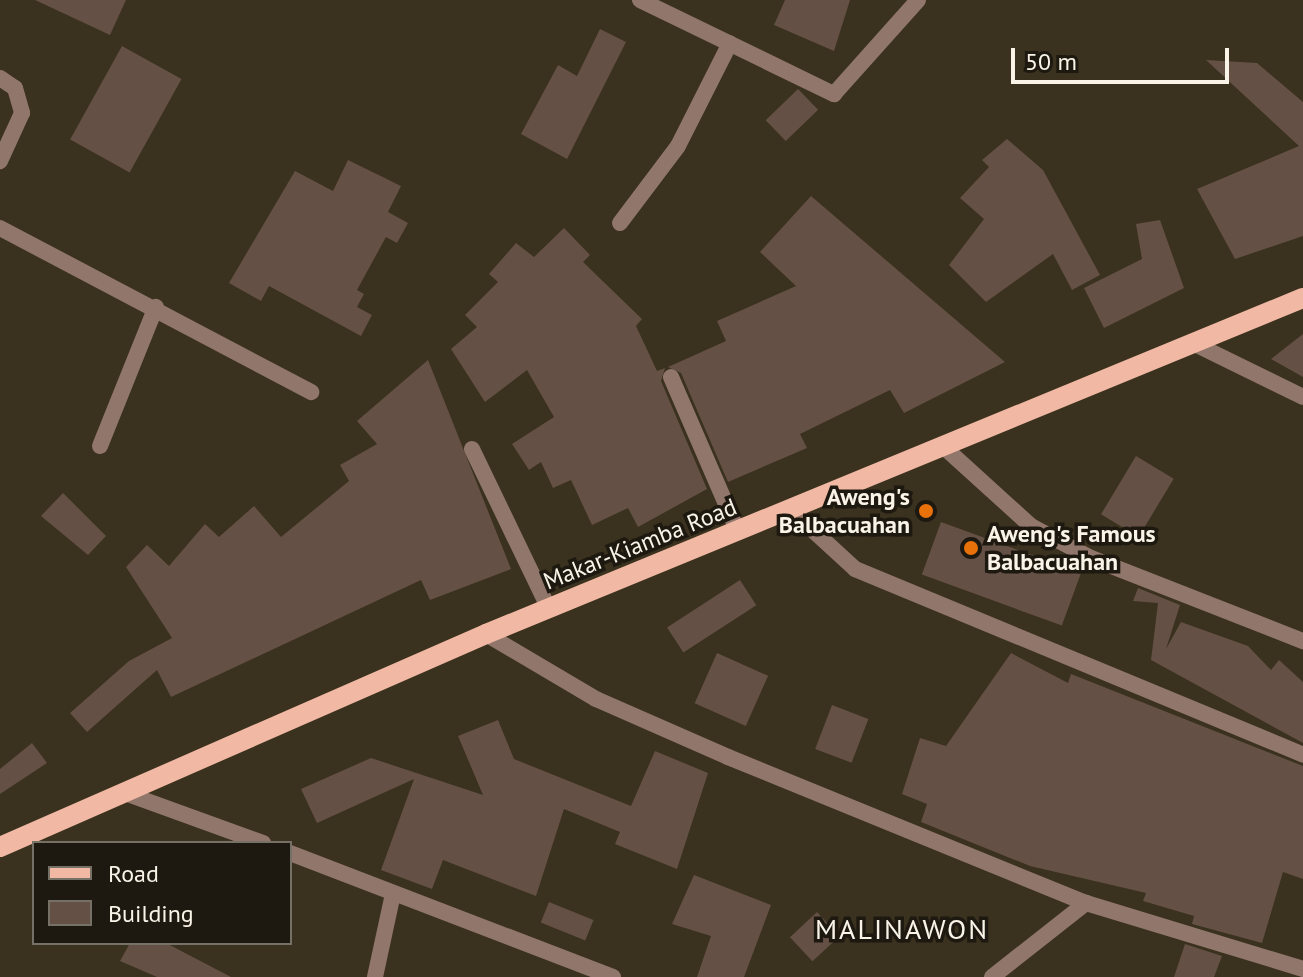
<!DOCTYPE html>
<html>
<head>
<meta charset="utf-8">
<style>
	body { margin:0 }
	#map { position:relative; width:1303px; height:977px; overflow:hidden; background:#3a311e; font-family:"PT Sans",sans-serif }
	div>[style] { position:absolute }
	.building>* { inset:0; background:#655045; transform-origin:0 0 }
	.lane>* { height:16px; margin:-8px; padding:0 8px; transform-origin:8px; border-radius:8px; background:#91766b }
	.street>* { height:16px; margin:-8px; padding:0 8px; transform-origin:8px; border-radius:8px; background:#91766b }
	.primary>* { height:20px; margin:-10px; padding:0 10px; transform-origin:10px; border-radius:10px; background:#f1b9a3 }
	.dots>* { width:22px; height:22px; translate:-50% -50%; box-sizing:border-box; border:4px solid #1d1911; border-radius:50% }
	span { translate:-50% -50%; white-space:nowrap; text-align:center; line-height:1.15; -webkit-text-stroke:7px #1d1911; paint-order:stroke }
	.poi-label { font-size:24px; color:#faf4e8; font-weight:700 }
	.right { translate:-100% -50%; text-align:right }
	.left { translate:0 -50%; text-align:left }
	.street-label { font-size:24px; color:#faf4e8 }
	.quarter-label { font-size:28px; color:#faf4e8; letter-spacing:2px }
	.legend { position:absolute; left:32px; top:841px; width:260px; height:104px; box-sizing:border-box; background:#1d1911; border:2px solid #757167; margin:0; padding:10px 14px; list-style:none; font-size:24px; color:#faf4e8 }
	.legend li { display:flex; align-items:center; gap:16px; height:40px }
	.legend b { width:40px; border:2px solid #757167 }
	.scale { position:absolute; left:1011px; top:48px; width:218px; height:36px; box-sizing:border-box; border:4px solid #faf4e8; border-top:0; padding-left:10px; font-size:24px; line-height:28px; white-space:nowrap; color:#faf4e8; -webkit-text-stroke:6px #1d1911; paint-order:stroke }
</style>
</head>
<body>
<div id="map">
	<div class="building">
		<div style="clip-path:polygon(35px 0,126px 0,110px 35px)"></div>
		<div style="clip-path:polygon(785px 0,850px 0,834px 51px,774px 25px)"></div>
		<div style="clip-path:polygon(600px 29px,626px 42px,567px 159px,521px 134px,558px 65px,577px 76px)"></div>
		<div style="left:122px;top:46px;width:68px;height:107px;rotate:29deg"></div>
		<div style="clip-path:polygon(1206px 60px,1257px 63px,1303px 102px,1303px 236px,1235px 259px,1197px 189px,1299px 146px)"></div>
		<div style="left:798px;top:89px;width:29px;height:45px;rotate:46deg"></div>
		<div style="clip-path:polygon(1007px 139px,1043px 170px,1100px 275px,1072px 290px,1053px 254px,986px 302px,949px 265px,984px 219px,960px 198px,989px 167px,982px 160px)"></div>
		<div style="clip-path:polygon(348px 160px,401px 186px,388px 212px,408px 223px,397px 243px,386px 237px,357px 290px,364px 294px,357px 307px,372px 315px,361px 336px,269px 286px,261px 301px,229px 283px,295px 171px,333px 191px)"></div>
		<div style="clip-path:polygon(811px 196px,1005px 362px,904px 413px,890px 390px,800px 434px,807px 448px,728px 482px,681px 373px,668px 367px,726px 341px,717px 321px,796px 286px,760px 252px)"></div>
		<div style="clip-path:polygon(1160px 220px,1184px 288px,1104px 328px,1084px 288px,1142px 259px,1136px 224px)"></div>
		<div style="clip-path:polygon(564px 228px,590px 255px,583px 262px,642px 319px,636px 326px,657px 371px,665px 368px,661px 381px,707px 489px,638px 527px,628px 508px,592px 525px,571px 480px,553px 488px,541px 462px,529px 470px,512px 444px,554px 417px,527px 370px,485px 402px,451px 349px,477px 327px,465px 315px,498px 282px,489px 274px,516px 243px,534px 257px)"></div>
		<div style="clip-path:polygon(1303px 334px,1303px 377px,1271px 359px)"></div>
		<div style="clip-path:polygon(428px 360px,511px 569px,430px 600px,421px 580px,171px 697px,157px 670px,87px 732px,70px 713px,129px 661px,172px 638px,126px 567px,147px 545px,169px 566px,205px 524px,219px 537px,254px 506px,281px 537px,349px 481px,340px 465px,377px 444px,357px 421px)"></div>
		<div style="left:1136px;top:456px;width:44px;height:68px;rotate:31deg"></div>
		<div style="clip-path:polygon(63px 493px,106px 536px,88px 555px,41px 516px)"></div>
		<div style="left:941px;top:522px;width:149px;height:56px;rotate:20deg"></div>
		<div style="left:740px;top:580px;width:30px;height:87px;rotate:57deg"></div>
		<div style="clip-path:polygon(1138px 588px,1180px 605px,1166px 649px,1181px 622px,1248px 646px,1271px 670px,1279px 660px,1303px 682px,1303px 743px,1151px 660px,1158px 603px,1133px 601px)"></div>
		<div style="left:717px;top:653px;width:56px;height:55px;rotate:24deg"></div>
		<div style="clip-path:polygon(1011px 653px,1068px 683px,1071px 674px,1303px 766px,1303px 879px,1283px 872px,1262px 943px,1192px 924px,1194px 916px,1143px 901px,1146px 893px,1030px 866px,921px 822px,927px 804px,902px 794px,920px 738px,946px 746px)"></div>
		<div style="left:832px;top:705px;width:39px;height:47px;rotate:21deg"></div>
		<div style="clip-path:polygon(498px 720px,514px 759px,631px 806px,655px 751px,708px 773px,677px 869px,615px 844px,620px 832px,564px 809px,536px 896px,443px 860px,432px 889px,381px 870px,414px 779px,317px 823px,301px 789px,371px 758px,483px 795px,458px 736px)"></div>
		<div style="clip-path:polygon(32px 743px,47px 763px,0 794px,0 769px)"></div>
		<div style="clip-path:polygon(694px 875px,771px 905px,744px 977px,697px 977px,711px 936px,672px 924px)"></div>
		<div style="left:549px;top:902px;width:48px;height:22px;rotate:22deg"></div>
		<div style="left:817px;top:912px;width:33px;height:37px;rotate:47deg"></div>
		<div style="clip-path:polygon(130px 943px,166px 943px,231px 977px,157px 977px,120px 961px)"></div>
		<div style="clip-path:polygon(1185px 944px,1222px 956px,1214px 977px,1174px 977px)"></div>
	</div>
	<div class="lane">
		<div style="left:945px;top:448px;width:116px;rotate:42.2deg"></div>
		<div style="left:1031px;top:526px;width:68px;rotate:28.1deg"></div>
		<div style="left:1091px;top:558px;width:228px;rotate:21.4deg"></div>
	</div>
	<div class="street">
		<div style="left:640px;top:0;width:216px;rotate:25.9deg"></div>
		<div style="left:834px;top:94px;width:126px;rotate:-48.2deg"></div>
		<div style="left:0;top:78px;width:18px;rotate:34deg"></div>
		<div style="left:15px;top:88px;width:26px;rotate:74deg"></div>
		<div style="left:22px;top:113px;width:53px;rotate:114.6deg"></div>
		<div style="left:620px;top:223px;width:96px;rotate:-53deg"></div>
		<div style="left:678px;top:146px;width:115px;rotate:-63.2deg"></div>
		<div style="left:0;top:228px;width:352px;rotate:27.8deg"></div>
		<div style="left:1195px;top:344px;width:120px;rotate:26.1deg"></div>
		<div style="left:671px;top:377px;width:169px;rotate:66.6deg"></div>
		<div style="left:100px;top:446px;width:150px;rotate:-68.1deg"></div>
		<div style="left:472px;top:449px;width:178px;rotate:64.3deg"></div>
		<div style="left:792px;top:511px;width:86px;rotate:42.6deg"></div>
		<div style="left:855px;top:569px;width:485px;rotate:22.5deg"></div>
		<div style="left:486px;top:634px;width:128px;rotate:30.6deg"></div>
		<div style="left:596px;top:699px;width:144px;rotate:23.7deg"></div>
		<div style="left:728px;top:757px;width:387px;rotate:22.2deg"></div>
		<div style="left:1086px;top:903px;width:227px;rotate:16.9deg"></div>
		<div style="left:125px;top:793px;width:147px;rotate:19.9deg"></div>
		<div style="left:290px;top:853px;width:346px;rotate:21deg"></div>
		<div style="left:375px;top:977px;width:85px;rotate:-77.8deg"></div>
		<div style="left:992px;top:977px;width:120px;rotate:-38.2deg"></div>
	</div>
	<div class="primary">
		<div style="left:0;top:847px;width:531px;rotate:-23.67deg"></div>
		<div style="left:486px;top:634px;width:883px;rotate:-22.36deg"></div>
	</div>
	<div class="dots">
		<div style="left:926px;top:511px;background:#e8710a"></div>
		<div style="left:971px;top:548px;background:#e8710a"></div>
	</div>
	<div class="poi-label">
		<span class="right" style="left:910px;top:511px">Aweng's<br>Balbacuahan</span>
		<span class="left" style="left:987px;top:548px">Aweng's Famous<br>Balbacuahan</span>
	</div>
	<div class="street-label">
		<span style="left:640px;top:544px;rotate:-22deg">Makar-Kiamba Road</span>
	</div>
	<div class="quarter-label">
		<span style="left:902px;top:929px">MALINAWON</span>
	</div>
	<ul class="legend">
	<li><b style="height:10px;background:#f1b9a3"></b>Road</li>
	<li><b style="height:22px;background:#655045"></b>Building</li>
	</ul>
	<div class="scale">50 m</div>
</div>
</body>
</html>
